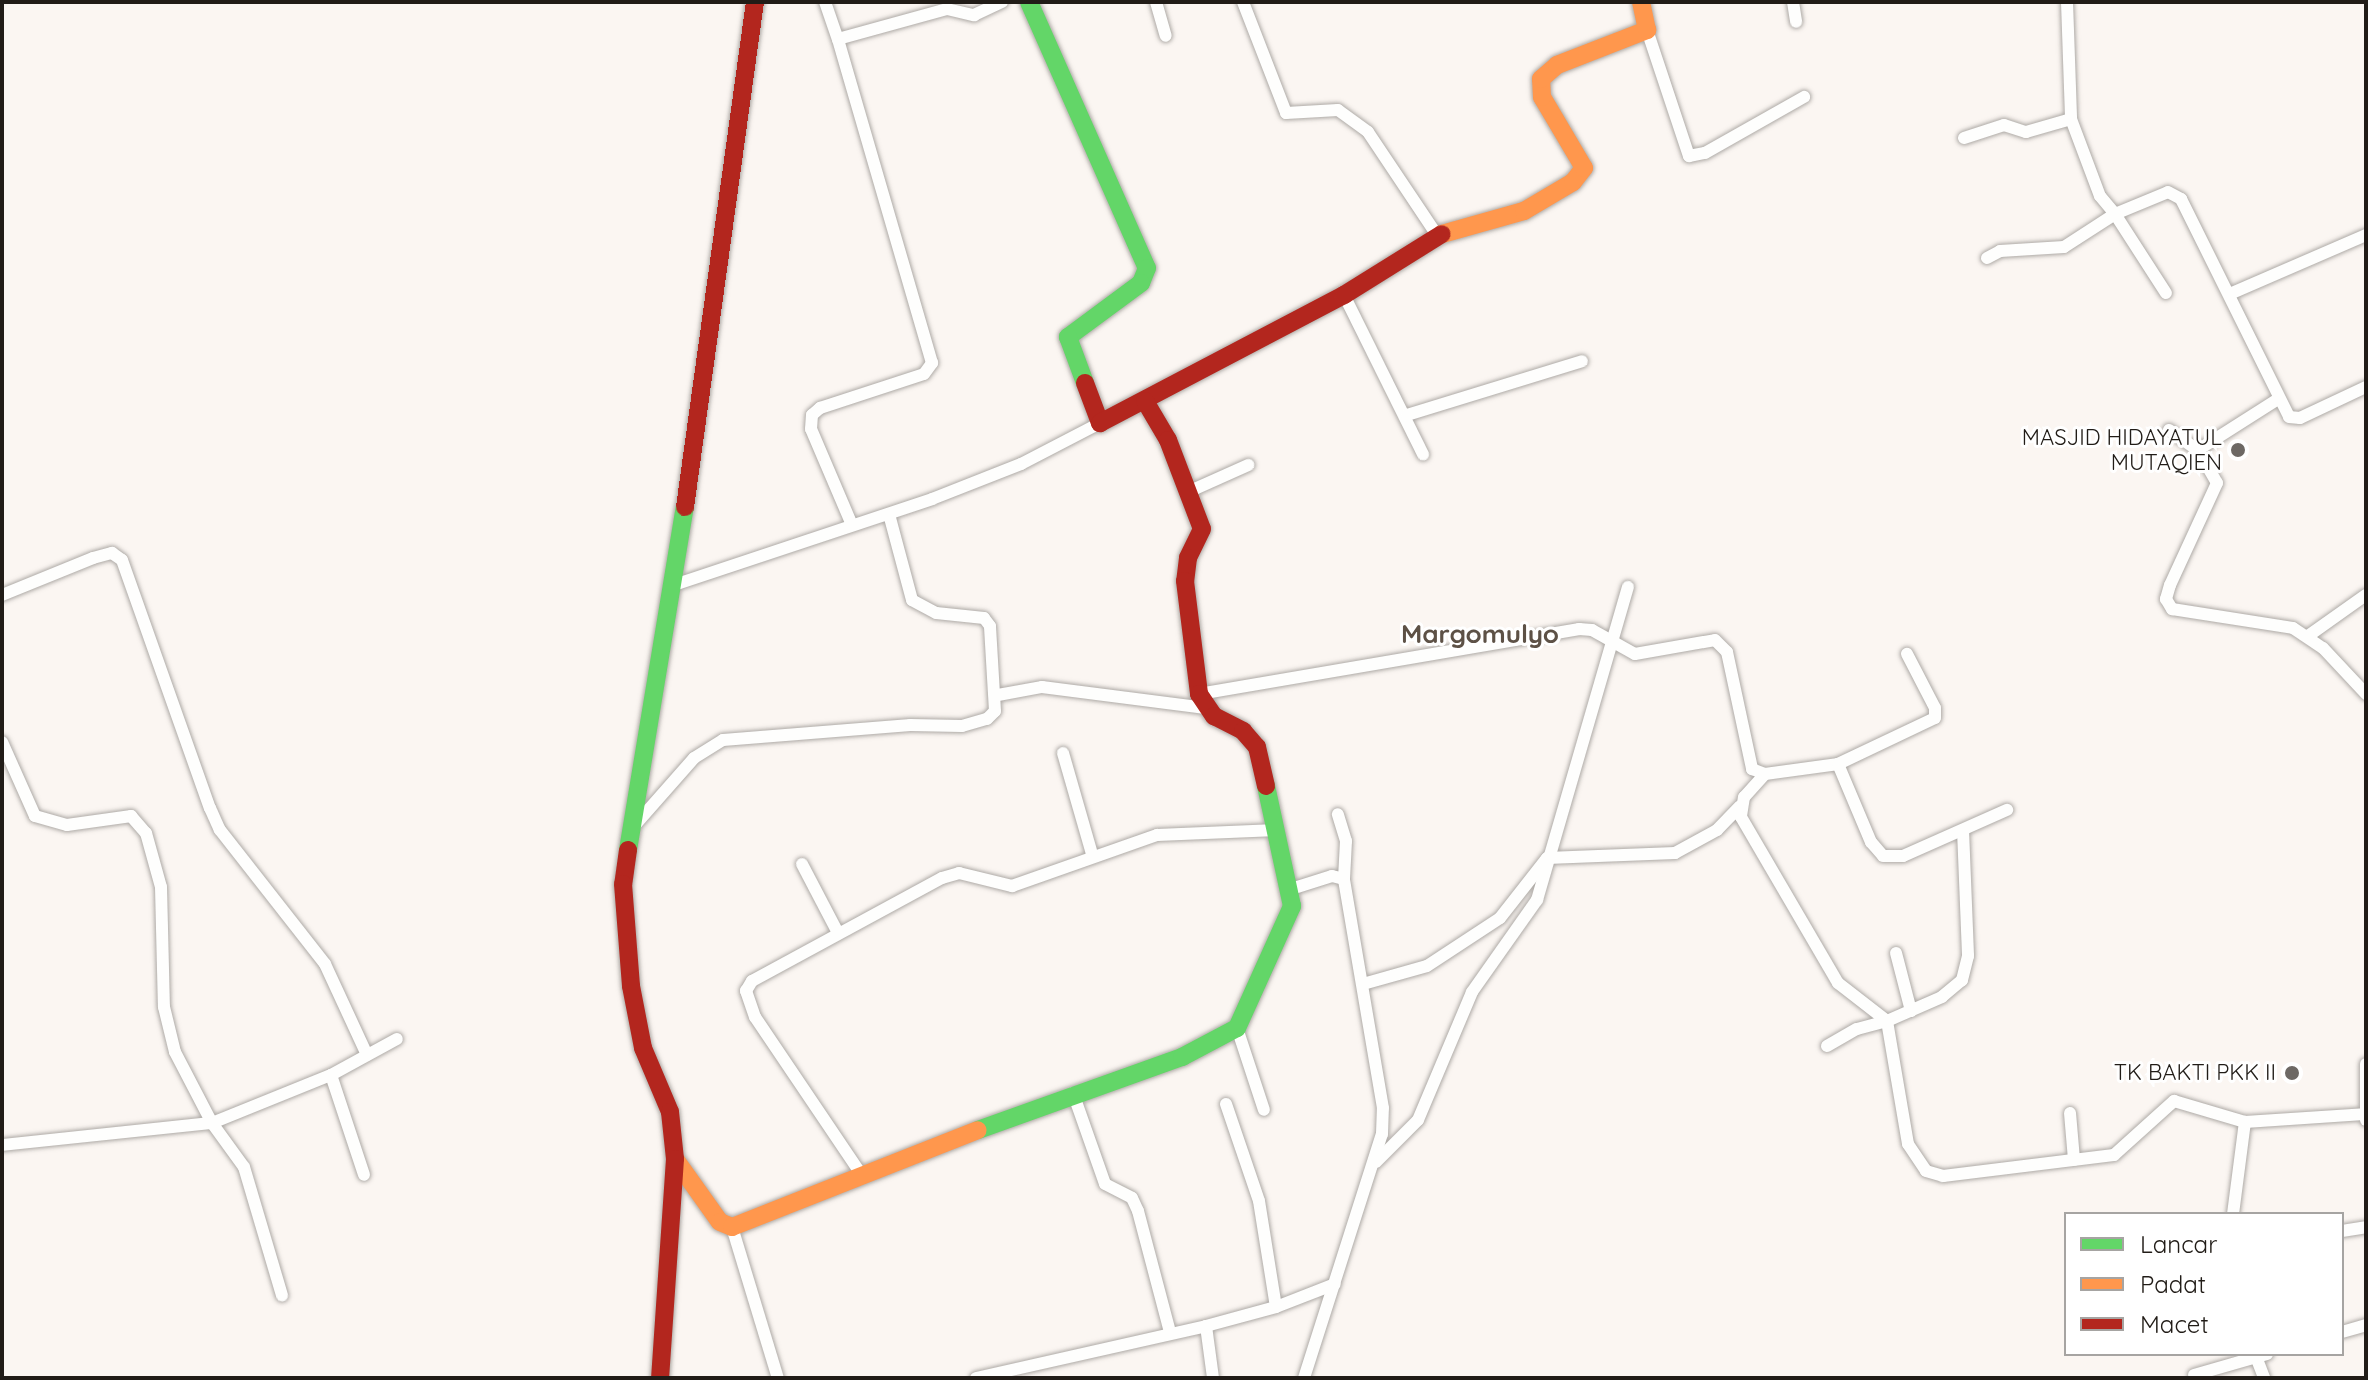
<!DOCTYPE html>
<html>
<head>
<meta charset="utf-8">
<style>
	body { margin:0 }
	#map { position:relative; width:2368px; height:1380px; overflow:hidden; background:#fbf6f2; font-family:Quicksand,sans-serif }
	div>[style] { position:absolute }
	.roads { filter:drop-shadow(0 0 2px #aeaaa6) drop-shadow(0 0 2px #aeaaa6) }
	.street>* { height:12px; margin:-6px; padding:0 6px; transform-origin:6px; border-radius:6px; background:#fefefd }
	.fast>* { height:18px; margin:-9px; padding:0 9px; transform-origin:9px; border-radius:9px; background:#63d668 }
	.slow>* { height:18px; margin:-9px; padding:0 9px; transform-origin:9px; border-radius:9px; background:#ff974d }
	.jam>* { height:18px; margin:-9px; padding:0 9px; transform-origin:9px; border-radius:9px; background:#b3261e }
	.dots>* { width:22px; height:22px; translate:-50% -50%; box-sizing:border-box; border:4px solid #fff; border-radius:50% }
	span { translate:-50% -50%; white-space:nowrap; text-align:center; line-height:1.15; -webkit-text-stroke:6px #fff; paint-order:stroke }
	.poi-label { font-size:22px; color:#211c17 }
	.right { translate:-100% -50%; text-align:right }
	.quarter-label { font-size:26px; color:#5d5146; font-weight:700 }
	.frame { position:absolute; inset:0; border:4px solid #211c17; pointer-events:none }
	.legend { position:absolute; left:2064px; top:1212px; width:280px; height:144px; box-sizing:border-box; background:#fff; border:2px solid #a6a4a2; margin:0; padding:10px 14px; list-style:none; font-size:24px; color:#211c17 }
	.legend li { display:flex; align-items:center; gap:16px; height:40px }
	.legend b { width:40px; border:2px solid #a6a4a2 }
</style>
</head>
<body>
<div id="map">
	<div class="roads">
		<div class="street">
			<div style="left:825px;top:2px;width:39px;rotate:71deg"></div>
			<div style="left:1156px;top:2px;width:35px;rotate:74deg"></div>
			<div style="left:1243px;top:2px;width:119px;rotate:68.8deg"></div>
			<div style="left:1286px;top:113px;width:52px;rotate:-3.3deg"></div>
			<div style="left:1338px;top:110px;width:37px;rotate:36deg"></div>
			<div style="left:1368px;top:132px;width:124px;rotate:56.2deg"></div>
			<div style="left:1793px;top:2px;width:20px;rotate:81deg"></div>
			<div style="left:2067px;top:2px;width:117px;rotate:88deg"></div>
			<div style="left:2071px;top:119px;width:82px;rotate:69.4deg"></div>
			<div style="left:2100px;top:196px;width:23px;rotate:50deg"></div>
			<div style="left:2115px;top:214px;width:57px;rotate:-22.5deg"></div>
			<div style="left:2168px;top:192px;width:15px;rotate:28deg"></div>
			<div style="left:2181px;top:199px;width:243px;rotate:63.6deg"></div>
			<div style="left:2289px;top:417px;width:11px;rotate:5deg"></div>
			<div style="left:2300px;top:418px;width:73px;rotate:-25.2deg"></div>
			<div style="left:1647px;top:30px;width:133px;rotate:71.6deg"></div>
			<div style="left:1689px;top:156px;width:16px;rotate:-11deg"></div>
			<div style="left:1705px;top:153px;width:114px;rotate:-29.5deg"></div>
			<div style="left:1964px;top:138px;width:42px;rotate:-18deg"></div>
			<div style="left:2004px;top:125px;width:23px;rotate:18deg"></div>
			<div style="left:2026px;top:132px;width:47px;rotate:-16.1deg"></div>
			<div style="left:1987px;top:258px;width:15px;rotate:-28deg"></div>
			<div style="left:2000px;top:251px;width:64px;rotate:-3.6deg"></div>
			<div style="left:2064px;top:247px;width:61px;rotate:-32.9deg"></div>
			<div style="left:2115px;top:214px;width:94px;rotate:57.2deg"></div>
			<div style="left:2232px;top:293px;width:146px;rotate:-23.4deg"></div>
			<div style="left:1344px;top:295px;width:178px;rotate:63.6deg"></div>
			<div style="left:1407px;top:415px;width:183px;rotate:-17.1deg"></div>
			<div style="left:2169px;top:430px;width:35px;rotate:35deg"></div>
			<div style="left:2198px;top:450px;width:38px;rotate:60deg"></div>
			<div style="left:2217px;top:483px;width:112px;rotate:114.7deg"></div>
			<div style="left:2170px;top:585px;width:15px;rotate:106deg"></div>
			<div style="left:2166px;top:599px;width:12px;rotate:59deg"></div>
			<div style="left:2172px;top:609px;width:122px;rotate:8.9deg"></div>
			<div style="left:2293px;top:628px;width:36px;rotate:34deg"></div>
			<div style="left:2323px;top:648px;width:63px;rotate:46.9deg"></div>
			<div style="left:2198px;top:450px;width:95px;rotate:-32.5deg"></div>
			<div style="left:1190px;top:491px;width:64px;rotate:-24.1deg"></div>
			<div style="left:852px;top:525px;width:104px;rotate:-113.1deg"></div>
			<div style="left:811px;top:429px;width:14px;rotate:-86deg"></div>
			<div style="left:812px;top:415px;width:11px;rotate:-41deg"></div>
			<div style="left:820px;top:408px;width:109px;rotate:-18.1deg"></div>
			<div style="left:924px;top:374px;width:14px;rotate:-54deg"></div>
			<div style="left:932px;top:363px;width:337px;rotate:-106.2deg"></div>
			<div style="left:838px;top:39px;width:113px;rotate:-15.4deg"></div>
			<div style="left:947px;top:9px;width:28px;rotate:13deg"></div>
			<div style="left:974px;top:15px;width:31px;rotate:-25deg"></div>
			<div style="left:674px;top:585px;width:272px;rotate:-18.4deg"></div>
			<div style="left:932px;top:499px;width:96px;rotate:-21.5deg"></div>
			<div style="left:1021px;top:464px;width:89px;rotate:-27.4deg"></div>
			<div style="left:2px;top:595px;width:98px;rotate:-22.1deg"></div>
			<div style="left:93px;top:558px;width:20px;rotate:-15deg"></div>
			<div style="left:112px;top:553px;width:12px;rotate:35deg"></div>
			<div style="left:122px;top:560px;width:263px;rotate:70.5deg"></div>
			<div style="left:210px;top:808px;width:24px;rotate:66deg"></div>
			<div style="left:220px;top:830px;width:170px;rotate:51.9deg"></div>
			<div style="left:325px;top:964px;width:100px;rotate:65.2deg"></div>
			<div style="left:2308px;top:636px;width:71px;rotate:-35.3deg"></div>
			<div style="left:1199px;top:694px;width:386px;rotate:-9.7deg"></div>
			<div style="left:1579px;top:629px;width:13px;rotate:4deg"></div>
			<div style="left:1592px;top:630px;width:49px;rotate:29.2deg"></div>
			<div style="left:1635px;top:654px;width:81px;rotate:-9.9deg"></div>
			<div style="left:1715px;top:640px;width:17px;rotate:45deg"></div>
			<div style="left:1727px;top:652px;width:120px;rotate:77.9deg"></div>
			<div style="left:1752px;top:769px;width:14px;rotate:21deg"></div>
			<div style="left:1765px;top:774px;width:74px;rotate:-7.8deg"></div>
			<div style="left:1838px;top:764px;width:85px;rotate:67.1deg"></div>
			<div style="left:1871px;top:842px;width:18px;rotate:49deg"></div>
			<div style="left:1883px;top:856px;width:20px"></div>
			<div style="left:1903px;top:856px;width:114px;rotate:-23.9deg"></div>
			<div style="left:998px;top:695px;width:45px;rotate:-10.3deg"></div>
			<div style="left:1042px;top:687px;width:165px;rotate:7.3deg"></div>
			<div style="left:2px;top:742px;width:81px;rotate:66deg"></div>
			<div style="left:35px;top:816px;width:33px;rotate:16deg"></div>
			<div style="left:67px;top:825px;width:65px;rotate:-8deg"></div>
			<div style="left:131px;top:816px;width:23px;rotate:49deg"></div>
			<div style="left:146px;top:833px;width:56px;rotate:74.5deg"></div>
			<div style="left:161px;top:887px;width:120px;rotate:88.6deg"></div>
			<div style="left:164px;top:1007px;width:46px;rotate:76.3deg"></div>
			<div style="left:175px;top:1052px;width:80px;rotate:62.5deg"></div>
			<div style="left:212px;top:1123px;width:54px;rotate:54deg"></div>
			<div style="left:244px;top:1167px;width:134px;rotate:73.5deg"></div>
			<div style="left:1063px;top:753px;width:105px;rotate:74deg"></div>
			<div style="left:1838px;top:764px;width:107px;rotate:-25.4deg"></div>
			<div style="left:1935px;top:718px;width:10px;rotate:-90deg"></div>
			<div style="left:1935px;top:708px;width:61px;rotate:-117.4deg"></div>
			<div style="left:1765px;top:774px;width:31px;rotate:132deg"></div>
			<div style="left:1744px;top:797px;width:20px;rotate:99deg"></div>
			<div style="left:1741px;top:817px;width:192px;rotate:59.7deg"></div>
			<div style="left:1838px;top:983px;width:62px;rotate:37.8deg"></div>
			<div style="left:635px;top:825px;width:89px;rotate:-48.6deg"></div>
			<div style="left:694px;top:758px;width:34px;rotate:-32deg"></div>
			<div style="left:723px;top:740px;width:188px;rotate:-4.6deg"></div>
			<div style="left:910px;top:725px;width:52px;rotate:1.1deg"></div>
			<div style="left:962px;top:726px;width:26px;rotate:-16deg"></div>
			<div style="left:987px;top:719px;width:11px;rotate:-45deg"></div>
			<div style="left:995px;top:711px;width:85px;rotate:-93.4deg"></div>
			<div style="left:990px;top:626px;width:10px;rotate:-127deg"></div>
			<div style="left:984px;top:618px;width:48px;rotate:-174.1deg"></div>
			<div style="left:936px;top:613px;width:27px;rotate:-152deg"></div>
			<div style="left:912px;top:600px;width:89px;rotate:-105deg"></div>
			<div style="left:1963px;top:830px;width:126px;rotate:87.7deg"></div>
			<div style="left:1968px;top:956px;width:25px;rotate:104deg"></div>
			<div style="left:1962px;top:980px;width:26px;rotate:140deg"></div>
			<div style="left:1942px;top:997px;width:60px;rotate:156.4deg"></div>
			<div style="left:1887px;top:1021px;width:125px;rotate:80.3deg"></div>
			<div style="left:1908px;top:1144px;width:32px;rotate:56deg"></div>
			<div style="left:1926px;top:1171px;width:18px;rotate:16deg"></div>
			<div style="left:1943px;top:1176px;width:172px;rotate:-7deg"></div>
			<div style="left:2114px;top:1155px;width:81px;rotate:-42deg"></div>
			<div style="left:2174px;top:1101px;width:74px;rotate:16.5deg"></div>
			<div style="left:2245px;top:1122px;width:119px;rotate:-3.8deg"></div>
			<div style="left:802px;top:864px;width:76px;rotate:62.4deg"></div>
			<div style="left:1291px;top:889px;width:43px;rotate:-17.6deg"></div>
			<div style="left:1332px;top:876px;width:12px;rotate:14deg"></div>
			<div style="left:1896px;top:953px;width:60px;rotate:75.5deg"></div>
			<div style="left:1363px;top:984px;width:66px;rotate:-15.7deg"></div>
			<div style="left:1427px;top:966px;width:87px;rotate:-33.3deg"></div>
			<div style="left:1500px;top:918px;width:76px;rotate:-51.9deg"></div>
			<div style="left:1547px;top:858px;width:128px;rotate:-2.2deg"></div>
			<div style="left:1675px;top:853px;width:48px;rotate:-28.7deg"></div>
			<div style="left:1717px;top:830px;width:33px;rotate:-46deg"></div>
			<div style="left:1237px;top:1028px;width:86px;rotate:71.8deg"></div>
			<div style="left:1827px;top:1046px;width:34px;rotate:-30deg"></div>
			<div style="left:1857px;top:1029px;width:31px;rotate:-15deg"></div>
			<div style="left:2366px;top:1064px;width:56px;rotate:90deg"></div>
			<div style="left:331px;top:1075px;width:105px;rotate:71.7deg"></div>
			<div style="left:1073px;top:1093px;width:96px;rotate:70.6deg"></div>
			<div style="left:1105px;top:1184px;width:30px;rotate:27deg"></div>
			<div style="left:1132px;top:1198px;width:14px;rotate:65deg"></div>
			<div style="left:1138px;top:1211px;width:125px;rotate:75.2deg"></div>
			<div style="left:1226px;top:1104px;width:102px;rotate:71.2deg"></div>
			<div style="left:1259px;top:1201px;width:107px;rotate:80.9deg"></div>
			<div style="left:2070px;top:1113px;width:47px;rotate:85.1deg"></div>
			<div style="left:2px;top:1145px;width:211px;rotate:-6deg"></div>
			<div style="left:212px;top:1123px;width:128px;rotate:-22deg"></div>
			<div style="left:331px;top:1075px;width:75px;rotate:-28.6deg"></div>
			<div style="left:1376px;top:1162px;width:59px;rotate:-45deg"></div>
			<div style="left:1418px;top:1120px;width:139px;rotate:-67.1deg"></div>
			<div style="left:1472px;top:992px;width:113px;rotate:-54.8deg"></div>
			<div style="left:1537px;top:900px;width:326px;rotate:-73.8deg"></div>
			<div style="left:861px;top:1174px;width:189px;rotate:-124deg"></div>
			<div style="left:755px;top:1017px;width:28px;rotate:-109deg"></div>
			<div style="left:746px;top:991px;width:12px;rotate:-59deg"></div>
			<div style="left:752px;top:981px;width:216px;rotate:-28.5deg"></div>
			<div style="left:942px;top:878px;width:18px;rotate:-16deg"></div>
			<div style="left:959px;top:873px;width:55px;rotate:13.8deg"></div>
			<div style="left:1012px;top:886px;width:154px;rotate:-19.4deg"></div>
			<div style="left:1157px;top:835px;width:120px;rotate:-2.4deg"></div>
			<div style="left:2233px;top:1214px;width:93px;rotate:-82.6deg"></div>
			<div style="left:732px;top:1227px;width:158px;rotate:73.1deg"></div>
			<div style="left:2342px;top:1231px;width:24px;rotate:-9deg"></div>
			<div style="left:1206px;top:1326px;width:52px;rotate:82.3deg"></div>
			<div style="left:2342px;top:1332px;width:25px;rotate:-16deg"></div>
			<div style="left:2255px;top:1354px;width:26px;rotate:69deg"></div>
			<div style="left:2194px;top:1375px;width:76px;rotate:-16deg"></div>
			<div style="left:976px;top:1378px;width:236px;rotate:-12.7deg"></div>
			<div style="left:1206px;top:1326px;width:73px;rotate:-15.2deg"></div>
			<div style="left:1276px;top:1307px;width:63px;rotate:-21.3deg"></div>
			<div style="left:1304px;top:1378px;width:256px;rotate:-72.3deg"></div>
			<div style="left:1382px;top:1134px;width:26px;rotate:-88deg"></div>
			<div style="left:1383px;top:1108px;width:232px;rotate:-99.7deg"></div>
			<div style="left:1344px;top:879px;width:38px;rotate:-87deg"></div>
			<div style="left:1346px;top:841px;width:28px;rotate:-107deg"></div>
		</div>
		<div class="fast">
			<div style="left:1029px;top:2px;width:291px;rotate:66.1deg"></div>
			<div style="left:1147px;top:268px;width:16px;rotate:112deg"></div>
			<div style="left:1141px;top:283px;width:91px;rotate:143.5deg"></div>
			<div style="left:1068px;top:337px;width:49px;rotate:69.7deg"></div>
			<div style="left:628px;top:850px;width:348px;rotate:-80.6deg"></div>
			<div style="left:978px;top:1130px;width:217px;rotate:-19.7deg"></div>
			<div style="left:1182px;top:1057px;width:62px;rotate:-27.8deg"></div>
			<div style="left:1237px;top:1028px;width:134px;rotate:-65.7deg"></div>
			<div style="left:1292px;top:906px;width:123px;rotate:-102.2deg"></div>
		</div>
		<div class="slow">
			<div style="left:1442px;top:234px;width:85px;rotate:-15.7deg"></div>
			<div style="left:1524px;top:211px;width:57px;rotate:-30.6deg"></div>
			<div style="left:1573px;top:182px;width:18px;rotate:-52deg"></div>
			<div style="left:1584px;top:168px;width:82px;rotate:-120.6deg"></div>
			<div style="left:1542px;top:97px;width:18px;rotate:-93deg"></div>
			<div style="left:1541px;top:79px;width:21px;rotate:-41deg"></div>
			<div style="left:1557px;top:65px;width:97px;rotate:-21.3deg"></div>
			<div style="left:1647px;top:30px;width:29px;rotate:-102deg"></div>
			<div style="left:675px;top:1159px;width:77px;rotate:54.5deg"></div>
			<div style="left:720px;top:1222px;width:13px;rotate:23deg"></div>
			<div style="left:732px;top:1227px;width:264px;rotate:-21.5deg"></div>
		</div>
		<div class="jam">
			<div style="left:1085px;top:383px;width:43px;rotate:69.4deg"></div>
			<div style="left:1100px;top:423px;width:276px;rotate:-27.7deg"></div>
			<div style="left:1344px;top:295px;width:115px;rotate:-31.9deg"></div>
			<div style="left:1145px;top:401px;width:45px;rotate:59.5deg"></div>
			<div style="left:1168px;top:440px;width:95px;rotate:69.1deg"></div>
			<div style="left:1202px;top:529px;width:32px;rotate:116deg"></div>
			<div style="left:1188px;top:558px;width:23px;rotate:97deg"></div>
			<div style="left:1185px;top:581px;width:114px;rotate:82.9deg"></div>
			<div style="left:1199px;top:694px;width:27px;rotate:56deg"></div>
			<div style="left:1214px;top:716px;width:33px;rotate:27deg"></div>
			<div style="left:1243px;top:731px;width:21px;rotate:49deg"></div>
			<div style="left:1257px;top:747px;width:40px;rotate:77deg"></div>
			<div style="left:685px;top:507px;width:510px;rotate:-82.11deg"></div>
			<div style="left:628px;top:850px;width:34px;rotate:98deg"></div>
			<div style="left:623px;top:884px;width:102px;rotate:85.5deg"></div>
			<div style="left:631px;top:986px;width:63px;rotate:79deg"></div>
			<div style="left:643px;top:1048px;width:69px;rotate:67.1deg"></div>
			<div style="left:670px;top:1112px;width:47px;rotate:83.9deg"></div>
			<div style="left:675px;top:1159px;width:220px;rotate:93.9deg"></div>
		</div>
	</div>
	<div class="dots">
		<div style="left:2238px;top:450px;background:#6d6864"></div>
		<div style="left:2292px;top:1073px;background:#6d6864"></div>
	</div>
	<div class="poi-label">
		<span class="right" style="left:2222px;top:450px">MASJID HIDAYATUL<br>MUTAQIEN</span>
		<span class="right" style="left:2276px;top:1073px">TK BAKTI PKK II</span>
	</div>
	<div class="quarter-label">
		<span style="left:1480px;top:634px">Margomulyo</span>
	</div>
	<div class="frame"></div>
	<ul class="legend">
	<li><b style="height:10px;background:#63d668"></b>Lancar</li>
	<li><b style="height:10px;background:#ff974d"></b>Padat</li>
	<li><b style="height:10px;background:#b3261e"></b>Macet</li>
	</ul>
</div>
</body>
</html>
